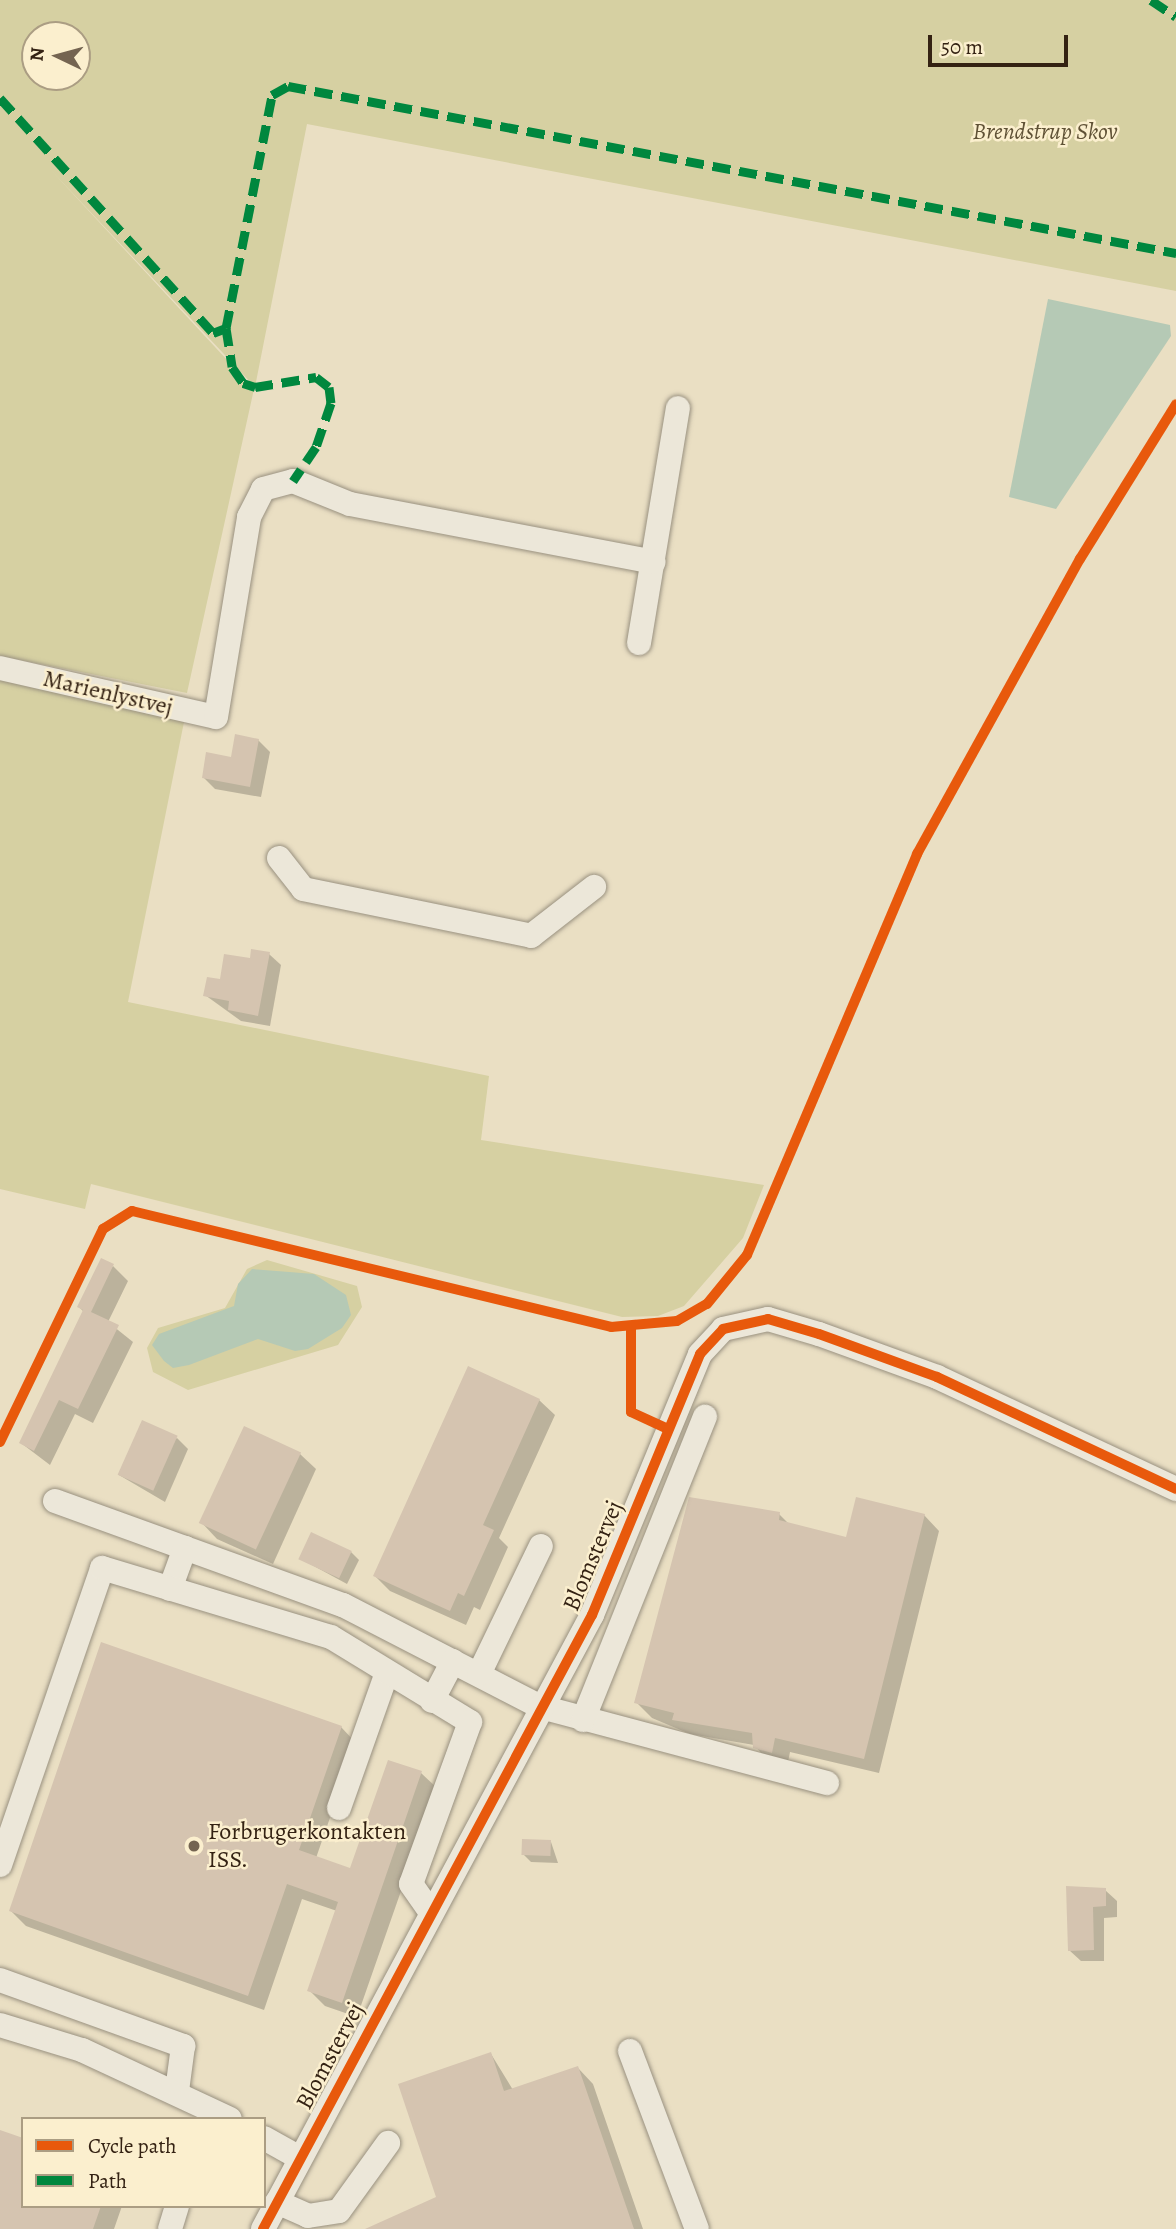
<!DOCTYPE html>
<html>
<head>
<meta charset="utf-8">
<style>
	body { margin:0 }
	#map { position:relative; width:1176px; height:2229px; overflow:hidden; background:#eadfc3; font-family:Alegreya,serif }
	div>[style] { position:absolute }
	.green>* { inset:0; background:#d6d0a2 }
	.water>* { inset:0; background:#b5c9b5 }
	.shadow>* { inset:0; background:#0003 }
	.building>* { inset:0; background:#d5c4b0; transform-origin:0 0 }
	.roads { filter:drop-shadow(0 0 2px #999180) drop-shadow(0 0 2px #999180) }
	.minor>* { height:24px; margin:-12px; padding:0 12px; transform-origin:12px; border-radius:12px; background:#ece7d9 }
	.quiet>* { height:9px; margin-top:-4.5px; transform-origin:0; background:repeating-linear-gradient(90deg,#00873e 0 18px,transparent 0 27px) }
	.cycleway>* { height:10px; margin:-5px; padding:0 5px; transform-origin:5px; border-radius:5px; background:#e8590c }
	.dots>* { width:19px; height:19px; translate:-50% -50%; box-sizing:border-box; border:4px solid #fbefce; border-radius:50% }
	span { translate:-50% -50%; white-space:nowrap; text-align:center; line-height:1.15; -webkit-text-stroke:5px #fbefce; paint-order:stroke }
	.park-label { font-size:24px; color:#605236; font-style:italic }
	.street-label { font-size:24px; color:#342213 }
	.poi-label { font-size:24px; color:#342213 }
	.left { translate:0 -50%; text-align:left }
	.legend { position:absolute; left:21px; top:2117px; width:245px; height:91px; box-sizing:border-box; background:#fbefce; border:2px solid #ab9d83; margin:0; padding:9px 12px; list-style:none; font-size:21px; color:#342213 }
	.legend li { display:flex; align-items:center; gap:14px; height:35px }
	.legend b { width:35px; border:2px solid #ab9d83 }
	.north { position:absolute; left:21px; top:21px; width:70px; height:70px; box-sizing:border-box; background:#fbefce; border:2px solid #ab9d83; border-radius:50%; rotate:275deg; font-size:19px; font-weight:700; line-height:28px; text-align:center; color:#342213 }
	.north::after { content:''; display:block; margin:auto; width:24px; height:32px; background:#746451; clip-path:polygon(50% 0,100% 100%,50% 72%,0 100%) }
	.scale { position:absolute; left:928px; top:35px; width:140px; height:32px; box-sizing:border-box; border:4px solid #342213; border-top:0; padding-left:9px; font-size:21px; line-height:24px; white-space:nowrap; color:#342213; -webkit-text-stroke:5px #fbefce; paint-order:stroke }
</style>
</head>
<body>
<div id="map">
	<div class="green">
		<div style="clip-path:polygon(evenodd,0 0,1176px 0,1176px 291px,307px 124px,255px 387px,49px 168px,254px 389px,187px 693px,0 656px,0 0,35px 35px,77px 35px,77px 77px,35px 77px,35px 35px)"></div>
		<div style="clip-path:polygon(0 679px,185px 717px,128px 1002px,489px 1076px,481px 1140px,764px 1185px,743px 1238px,684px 1306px,658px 1316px,622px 1317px,91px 1184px,85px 1209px,0 1189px)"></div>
		<div style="clip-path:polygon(267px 1260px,357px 1286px,362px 1307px,338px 1345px,188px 1390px,153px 1372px,147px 1348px,158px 1328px,225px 1308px,247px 1269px)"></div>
	</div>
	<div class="water">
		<div style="clip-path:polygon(1048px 299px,1170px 325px,1171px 336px,1056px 509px,1009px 497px)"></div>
		<div style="clip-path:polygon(252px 1269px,314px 1274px,346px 1295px,351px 1315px,342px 1328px,308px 1349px,295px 1351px,258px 1339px,189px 1365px,173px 1368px,164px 1361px,152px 1345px,159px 1334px,234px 1306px,238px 1284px)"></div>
	</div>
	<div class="shadow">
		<div style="clip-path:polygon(258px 740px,270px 752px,261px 797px,215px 789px,203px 777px)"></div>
		<div style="clip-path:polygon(269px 954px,281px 965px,270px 1026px,241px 1021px,205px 995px)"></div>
		<div style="clip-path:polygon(113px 1266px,128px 1281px,108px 1322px,133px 1342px,93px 1423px,75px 1414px,50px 1465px,21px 1443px,84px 1312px,79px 1307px)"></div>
		<div style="clip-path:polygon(539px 1400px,555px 1415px,499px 1538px,508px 1547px,480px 1610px,474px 1607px,466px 1625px,390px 1591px,375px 1576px)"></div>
		<div style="clip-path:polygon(244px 1428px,300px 1454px,316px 1469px,273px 1564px,217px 1539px,202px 1523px)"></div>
		<div style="clip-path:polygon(177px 1438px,188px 1449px,165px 1502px,119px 1475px)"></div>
		<div style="clip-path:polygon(779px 1514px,790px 1525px,848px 1539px,924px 1515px,939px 1531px,879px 1773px,790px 1752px,787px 1767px,770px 1763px,754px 1745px,690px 1734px,652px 1718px,636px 1702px)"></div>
		<div style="clip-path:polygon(351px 1552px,359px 1560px,347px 1584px,301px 1559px)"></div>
		<div style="clip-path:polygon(341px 1727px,356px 1743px,316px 1858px,351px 1870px,421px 1773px,437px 1788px,357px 2017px,325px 2006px,310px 1991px,337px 1911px,302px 1899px,264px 2010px,26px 1926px,11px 1911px)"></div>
		<div style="clip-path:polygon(551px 1842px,558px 1863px,531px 1862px,523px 1854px)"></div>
		<div style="clip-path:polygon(1068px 1888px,1105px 1890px,1117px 1901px,1117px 1917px,1104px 1918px,1104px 1961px,1081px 1961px,1069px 1950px)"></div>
		<div style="clip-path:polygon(491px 2054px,513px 2090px,578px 2068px,593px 2084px,643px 2229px,383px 2229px,438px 2198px)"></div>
		<div style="clip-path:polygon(0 2132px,23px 2206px,122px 2206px,114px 2229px,0 2229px)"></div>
	</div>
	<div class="building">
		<div style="clip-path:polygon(235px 734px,259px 739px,250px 787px,202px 778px,206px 752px,231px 757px)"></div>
		<div style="clip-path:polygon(251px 949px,270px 952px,258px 1016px,228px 1010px,229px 1001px,203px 996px,207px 977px,220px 979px,224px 954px,250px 958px)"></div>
		<div style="clip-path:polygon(101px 1258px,114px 1264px,91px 1312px,119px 1325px,78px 1409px,59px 1400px,34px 1451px,19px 1443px,83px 1310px,77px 1307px)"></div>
		<div style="clip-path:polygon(468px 1366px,540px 1399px,483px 1525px,494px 1530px,464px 1596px,458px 1593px,450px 1611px,373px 1576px)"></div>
		<div style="left:142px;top:1420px;width:39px;height:60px;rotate:24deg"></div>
		<div style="left:244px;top:1426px;width:63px;height:107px;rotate:25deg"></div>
		<div style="clip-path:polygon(689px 1497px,780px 1512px,779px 1520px,846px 1537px,856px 1497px,925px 1514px,864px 1759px,775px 1738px,772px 1753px,753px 1748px,752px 1733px,672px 1720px,674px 1713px,634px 1703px)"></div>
		<div style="left:311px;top:1532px;width:45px;height:30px;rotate:25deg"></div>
		<div style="clip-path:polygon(101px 1642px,342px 1726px,299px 1850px,350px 1868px,388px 1760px,422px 1771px,342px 2003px,307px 1991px,338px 1902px,287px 1884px,248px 1996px,9px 1911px)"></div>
		<div style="left:522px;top:1839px;width:29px;height:16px;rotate:2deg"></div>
		<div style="clip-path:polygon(1066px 1886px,1106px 1888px,1106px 1906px,1093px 1907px,1094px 1950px,1068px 1951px)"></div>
		<div style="clip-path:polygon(491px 2052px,504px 2091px,578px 2066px,634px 2229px,365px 2229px,436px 2197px,398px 2084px)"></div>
		<div style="clip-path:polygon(0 2130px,23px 2138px,23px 2206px,101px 2206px,93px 2229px,0 2229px)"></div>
	</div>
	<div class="roads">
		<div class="minor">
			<div style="left:639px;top:643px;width:238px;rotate:-80.6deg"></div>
			<div style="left:0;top:668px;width:221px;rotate:12.8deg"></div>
			<div style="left:216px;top:717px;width:203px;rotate:-80.6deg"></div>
			<div style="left:249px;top:517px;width:31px;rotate:-63deg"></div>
			<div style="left:263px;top:489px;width:31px;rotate:-15deg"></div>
			<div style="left:293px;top:481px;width:61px;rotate:22deg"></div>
			<div style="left:350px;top:504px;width:309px;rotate:10.8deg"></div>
			<div style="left:279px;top:858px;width:39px;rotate:52deg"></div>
			<div style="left:303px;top:889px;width:233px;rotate:11.6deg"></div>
			<div style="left:531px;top:936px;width:80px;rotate:-37.9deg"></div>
			<div style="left:55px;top:1501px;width:306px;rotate:19.9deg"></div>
			<div style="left:343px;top:1605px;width:223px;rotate:27.3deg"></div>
			<div style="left:541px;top:1707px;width:296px;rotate:14.9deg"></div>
			<div style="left:170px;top:1589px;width:44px;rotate:-69.9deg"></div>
			<div style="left:479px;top:1674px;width:142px;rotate:-64.2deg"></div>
			<div style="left:432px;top:1701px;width:45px;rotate:-62.3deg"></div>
			<div style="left:583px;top:1720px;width:327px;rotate:-68.1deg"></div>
			<div style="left:339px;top:1808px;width:141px;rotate:-70.5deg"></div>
			<div style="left:0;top:1865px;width:314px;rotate:-71deg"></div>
			<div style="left:102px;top:1568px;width:239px;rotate:16.8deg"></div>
			<div style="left:331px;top:1637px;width:163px;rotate:31.4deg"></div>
			<div style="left:470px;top:1722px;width:172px;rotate:110deg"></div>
			<div style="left:411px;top:1884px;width:33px;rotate:55deg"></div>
			<div style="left:0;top:1980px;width:195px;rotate:19.8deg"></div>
			<div style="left:183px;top:2046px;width:45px;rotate:97.6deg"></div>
			<div style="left:0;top:2025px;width:86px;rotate:17deg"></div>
			<div style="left:82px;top:2050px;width:163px;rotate:25deg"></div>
			<div style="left:630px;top:2051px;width:190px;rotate:69.4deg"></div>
			<div style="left:264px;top:2138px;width:41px;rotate:29.1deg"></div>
			<div style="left:277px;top:2202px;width:34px;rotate:24deg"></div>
			<div style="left:308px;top:2216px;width:31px;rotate:-9deg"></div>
			<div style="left:339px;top:2211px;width:84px;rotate:-54.2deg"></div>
			<div style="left:170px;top:2229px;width:24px;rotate:-73deg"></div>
			<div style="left:263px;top:2229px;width:697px;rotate:-61.82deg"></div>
			<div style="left:592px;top:1615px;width:282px;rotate:-67.5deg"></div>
			<div style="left:700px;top:1354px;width:34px;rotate:-47deg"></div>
			<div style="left:723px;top:1329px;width:46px;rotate:-12.5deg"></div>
			<div style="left:768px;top:1319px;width:53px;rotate:16.4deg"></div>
			<div style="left:819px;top:1334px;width:126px;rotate:20deg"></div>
			<div style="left:937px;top:1377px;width:264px;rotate:25.1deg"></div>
		</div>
	</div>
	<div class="quiet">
		<div style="left:1151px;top:0;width:30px;rotate:34deg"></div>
		<div style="left:0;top:98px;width:317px;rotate:47.8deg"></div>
		<div style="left:213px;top:333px;width:14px;rotate:-21deg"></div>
		<div style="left:226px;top:328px;width:237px;rotate:-78.8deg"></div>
		<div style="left:272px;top:95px;width:18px;rotate:-29deg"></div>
		<div style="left:288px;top:86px;width:904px;rotate:10.65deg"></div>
		<div style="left:226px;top:328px;width:39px;rotate:81deg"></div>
		<div style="left:232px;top:367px;width:19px;rotate:55deg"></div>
		<div style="left:243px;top:383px;width:13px;rotate:18deg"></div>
		<div style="left:255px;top:387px;width:62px;rotate:-9.3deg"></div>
		<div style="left:316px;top:377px;width:16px;rotate:38deg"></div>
		<div style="left:329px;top:387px;width:16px;rotate:83deg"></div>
		<div style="left:331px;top:403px;width:46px;rotate:108.8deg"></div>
		<div style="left:316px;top:447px;width:41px;rotate:124.1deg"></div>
	</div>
	<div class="cycleway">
		<div style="left:631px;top:1329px;width:83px;rotate:90deg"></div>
		<div style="left:631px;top:1412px;width:41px;rotate:24.7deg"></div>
		<div style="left:0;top:1442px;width:237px;rotate:-64.2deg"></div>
		<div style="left:103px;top:1229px;width:34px;rotate:-32deg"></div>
		<div style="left:132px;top:1211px;width:493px;rotate:13.6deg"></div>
		<div style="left:611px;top:1327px;width:66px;rotate:-5.2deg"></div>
		<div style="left:677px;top:1321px;width:34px;rotate:-30deg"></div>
		<div style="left:707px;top:1304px;width:63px;rotate:-50.8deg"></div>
		<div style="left:747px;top:1255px;width:436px;rotate:-67deg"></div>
		<div style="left:917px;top:854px;width:337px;rotate:-61.1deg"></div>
		<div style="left:1080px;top:559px;width:182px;rotate:-58.2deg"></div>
		<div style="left:263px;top:2229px;width:697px;rotate:-61.82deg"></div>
		<div style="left:592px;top:1615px;width:282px;rotate:-67.5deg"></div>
		<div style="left:700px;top:1354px;width:34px;rotate:-47deg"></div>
		<div style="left:723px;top:1329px;width:46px;rotate:-12.5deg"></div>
		<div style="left:768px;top:1319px;width:53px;rotate:16.4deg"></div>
		<div style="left:819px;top:1334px;width:126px;rotate:20deg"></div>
		<div style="left:937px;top:1377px;width:264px;rotate:25.1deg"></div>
	</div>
	<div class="dots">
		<div style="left:194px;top:1846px;background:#746451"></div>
	</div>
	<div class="park-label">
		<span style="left:1045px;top:132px">Brendstrup Skov</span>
	</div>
	<div class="street-label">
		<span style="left:108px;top:693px;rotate:13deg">Marienlystvej</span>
		<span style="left:593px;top:1556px;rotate:-67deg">Blomstervej</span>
		<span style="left:330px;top:2056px;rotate:-62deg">Blomstervej</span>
	</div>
	<div class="poi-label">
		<span class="left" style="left:208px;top:1846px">Forbrugerkontakten<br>ISS.</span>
	</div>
	<ul class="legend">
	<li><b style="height:9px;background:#e8590c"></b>Cycle path</li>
	<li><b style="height:9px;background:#00873e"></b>Path</li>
	</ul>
	<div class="north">N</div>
	<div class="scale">50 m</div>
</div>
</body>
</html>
